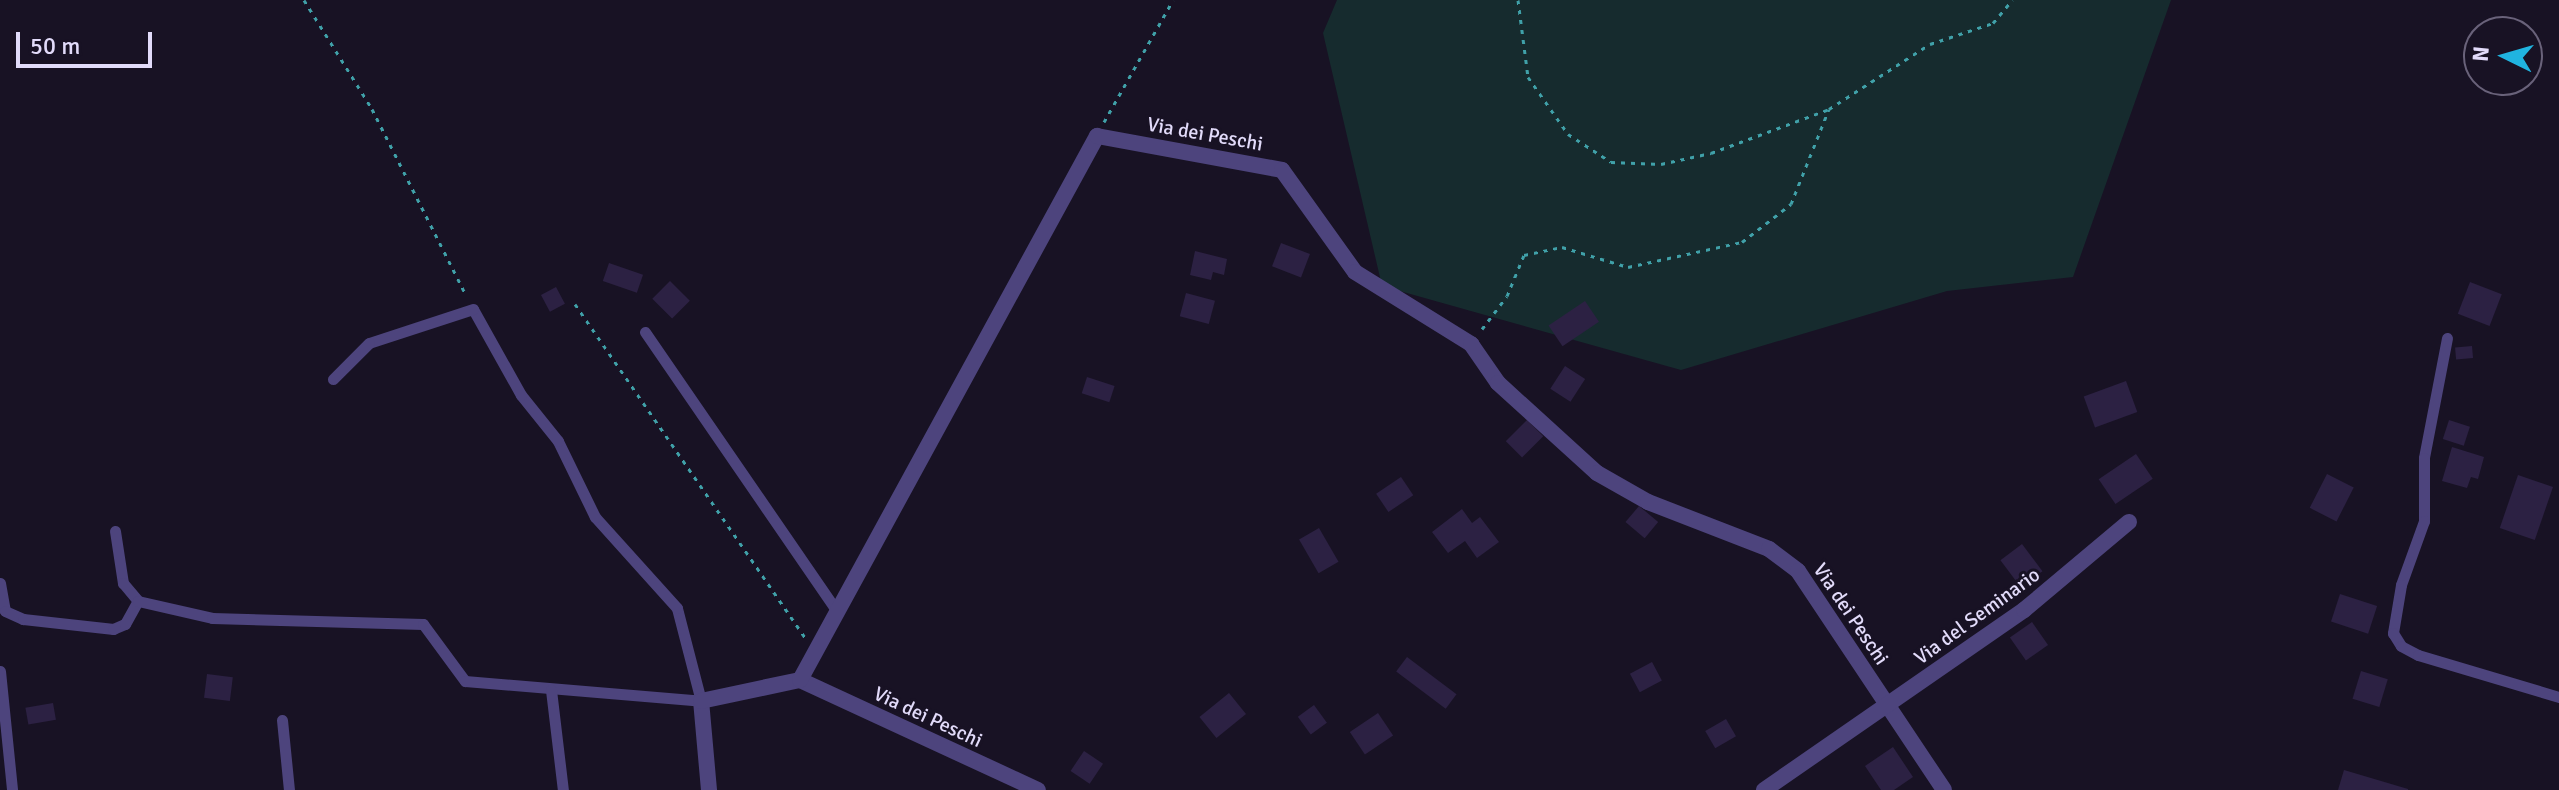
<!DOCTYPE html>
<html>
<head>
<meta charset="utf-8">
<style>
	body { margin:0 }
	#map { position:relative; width:2559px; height:790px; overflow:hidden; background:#181224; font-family:Signika,sans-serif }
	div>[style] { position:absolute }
	.green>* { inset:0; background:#162b2e }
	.building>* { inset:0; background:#2c2143; transform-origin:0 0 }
	.path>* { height:3px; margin-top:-1.5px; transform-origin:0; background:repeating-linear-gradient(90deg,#40a1a9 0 4px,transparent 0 10px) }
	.service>* { height:11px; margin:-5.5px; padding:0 5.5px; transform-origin:5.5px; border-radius:5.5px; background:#4d447d }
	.minor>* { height:16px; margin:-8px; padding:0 8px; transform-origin:8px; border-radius:8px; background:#4d447d }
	span { translate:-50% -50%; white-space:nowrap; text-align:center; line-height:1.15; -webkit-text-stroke:6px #181224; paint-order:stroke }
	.street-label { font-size:20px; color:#e2dbfa }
	.north { position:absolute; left:2463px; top:16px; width:80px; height:80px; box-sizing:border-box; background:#181224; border:2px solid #69627a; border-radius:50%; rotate:275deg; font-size:22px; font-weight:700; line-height:32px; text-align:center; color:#e2dbfa }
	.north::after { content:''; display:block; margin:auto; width:28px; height:36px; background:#20b4e0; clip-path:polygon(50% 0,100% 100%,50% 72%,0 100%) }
	.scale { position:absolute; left:16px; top:32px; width:136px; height:36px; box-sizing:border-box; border:4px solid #e2dbfa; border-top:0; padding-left:10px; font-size:24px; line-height:28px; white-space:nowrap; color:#e2dbfa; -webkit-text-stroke:6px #181224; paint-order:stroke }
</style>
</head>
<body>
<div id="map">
	<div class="green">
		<div style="clip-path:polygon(1337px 0,2171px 0,2073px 277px,1947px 291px,1681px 370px,1382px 286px,1323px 33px)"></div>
	</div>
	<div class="building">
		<div style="left:1281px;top:243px;width:31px;height:25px;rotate:21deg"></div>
		<div style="clip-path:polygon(1195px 251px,1227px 259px,1224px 275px,1213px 272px,1211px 280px,1190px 275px)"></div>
		<div style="left:609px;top:263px;width:36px;height:19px;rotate:19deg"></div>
		<div style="left:670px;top:281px;width:28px;height:25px;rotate:45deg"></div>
		<div style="left:2470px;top:282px;width:34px;height:34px;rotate:21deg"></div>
		<div style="left:556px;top:287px;width:19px;height:17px;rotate:62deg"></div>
		<div style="left:1186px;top:293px;width:30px;height:24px;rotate:15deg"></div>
		<div style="left:1585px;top:301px;width:25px;height:44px;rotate:56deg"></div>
		<div style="left:2472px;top:346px;width:12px;height:17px;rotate:85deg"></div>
		<div style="left:1565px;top:366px;width:24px;height:27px;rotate:33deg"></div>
		<div style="left:1087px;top:377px;width:29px;height:17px;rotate:18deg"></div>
		<div style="left:2126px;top:381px;width:33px;height:45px;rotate:70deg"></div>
		<div style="left:1527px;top:420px;width:23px;height:30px;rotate:45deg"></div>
		<div style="left:2449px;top:420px;width:22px;height:20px;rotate:18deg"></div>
		<div style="clip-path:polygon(2452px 447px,2484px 457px,2478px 479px,2471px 477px,2467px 488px,2442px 481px)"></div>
		<div style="left:2136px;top:454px;width:30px;height:45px;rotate:56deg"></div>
		<div style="left:2327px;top:474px;width:30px;height:38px;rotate:27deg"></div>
		<div style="left:2518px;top:475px;width:37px;height:56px;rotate:19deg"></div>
		<div style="left:1401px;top:477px;width:22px;height:30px;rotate:56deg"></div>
		<div style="left:1639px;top:506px;width:25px;height:21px;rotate:40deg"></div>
		<div style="clip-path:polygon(1462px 509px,1472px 523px,1480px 517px,1499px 542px,1477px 558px,1465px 541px,1448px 553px,1432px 532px)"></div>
		<div style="left:1319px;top:528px;width:39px;height:23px;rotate:60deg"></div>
		<div style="left:2022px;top:544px;width:34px;height:27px;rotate:53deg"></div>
		<div style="left:2340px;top:594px;width:39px;height:29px;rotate:18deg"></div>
		<div style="left:2032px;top:622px;width:28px;height:27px;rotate:55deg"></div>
		<div style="left:1407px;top:657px;width:62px;height:18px;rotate:37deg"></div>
		<div style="left:1652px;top:662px;width:21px;height:25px;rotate:62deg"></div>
		<div style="left:2361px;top:671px;width:28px;height:29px;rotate:17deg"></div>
		<div style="left:207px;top:674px;width:26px;height:24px;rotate:7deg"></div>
		<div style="left:1229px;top:693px;width:27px;height:38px;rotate:51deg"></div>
		<div style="left:53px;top:703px;width:17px;height:28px;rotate:80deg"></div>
		<div style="left:1314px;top:705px;width:22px;height:20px;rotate:54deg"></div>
		<div style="left:1378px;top:713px;width:27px;height:34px;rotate:56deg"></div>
		<div style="left:1726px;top:719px;width:20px;height:24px;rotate:60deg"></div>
		<div style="clip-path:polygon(1893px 747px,1913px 777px,1894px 790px,1881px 790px,1865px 766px)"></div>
		<div style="left:1084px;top:751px;width:23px;height:24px;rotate:34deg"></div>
		<div style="clip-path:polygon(2344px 770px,2408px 789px,2408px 790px,2338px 790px)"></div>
	</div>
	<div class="path">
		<div style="left:304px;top:0;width:128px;rotate:58deg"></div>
		<div style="left:372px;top:109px;width:208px;rotate:63.2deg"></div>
		<div style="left:1518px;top:0;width:78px;rotate:82.6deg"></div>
		<div style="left:1528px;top:77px;width:70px;rotate:54.9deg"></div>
		<div style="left:1568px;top:134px;width:51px;rotate:33.1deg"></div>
		<div style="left:1611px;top:162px;width:50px;rotate:2.3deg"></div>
		<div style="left:1661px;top:164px;width:51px;rotate:-12.4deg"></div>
		<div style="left:1711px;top:153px;width:126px;rotate:-20.4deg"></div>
		<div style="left:1829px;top:109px;width:120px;rotate:-32.8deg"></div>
		<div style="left:1930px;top:44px;width:66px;rotate:-18.4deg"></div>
		<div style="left:1993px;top:23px;width:30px;rotate:-50deg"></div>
		<div style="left:1104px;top:122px;width:140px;rotate:-60.5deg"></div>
		<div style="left:575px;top:304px;width:405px;rotate:55.4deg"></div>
		<div style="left:1482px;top:329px;width:41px;rotate:-52.9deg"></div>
		<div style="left:1507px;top:296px;width:44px;rotate:-67.5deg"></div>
		<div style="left:1524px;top:255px;width:39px;rotate:-12deg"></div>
		<div style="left:1562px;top:247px;width:69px;rotate:16.9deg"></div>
		<div style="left:1628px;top:267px;width:117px;rotate:-12.4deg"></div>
		<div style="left:1742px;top:242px;width:62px;rotate:-37.8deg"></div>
		<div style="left:1791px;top:204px;width:102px;rotate:-68.2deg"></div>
	</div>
	<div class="service">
		<div style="left:645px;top:332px;width:339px;rotate:55.5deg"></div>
		<div style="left:2447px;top:338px;width:122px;rotate:100.9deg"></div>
		<div style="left:2424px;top:458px;width:63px;rotate:90deg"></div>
		<div style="left:2424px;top:521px;width:68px;rotate:109.8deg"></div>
		<div style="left:2401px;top:585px;width:49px;rotate:99.5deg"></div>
		<div style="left:2393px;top:633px;width:15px;rotate:58deg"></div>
		<div style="left:2401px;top:646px;width:19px;rotate:28deg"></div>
		<div style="left:2418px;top:655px;width:147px;rotate:16.6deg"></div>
		<div style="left:115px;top:531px;width:53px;rotate:81.3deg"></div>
		<div style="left:123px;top:583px;width:23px;rotate:50deg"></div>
		<div style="left:0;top:583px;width:28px;rotate:80deg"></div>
		<div style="left:5px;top:611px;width:20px;rotate:24deg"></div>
		<div style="left:23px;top:619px;width:91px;rotate:6.3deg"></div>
		<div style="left:113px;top:629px;width:13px;rotate:-23deg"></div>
		<div style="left:125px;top:624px;width:26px;rotate:-61deg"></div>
		<div style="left:138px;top:601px;width:76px;rotate:12.9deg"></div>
		<div style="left:212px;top:618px;width:211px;rotate:1.6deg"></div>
		<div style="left:423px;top:624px;width:71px;rotate:53.6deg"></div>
		<div style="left:465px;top:681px;width:237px;rotate:4.8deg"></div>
		<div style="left:701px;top:701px;width:96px;rotate:-104.5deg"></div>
		<div style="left:677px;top:608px;width:122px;rotate:-132deg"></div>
		<div style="left:595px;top:517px;width:85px;rotate:-116deg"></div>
		<div style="left:558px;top:441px;width:59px;rotate:-128.8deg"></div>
		<div style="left:521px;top:395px;width:98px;rotate:-119.2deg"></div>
		<div style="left:473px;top:309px;width:109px;rotate:161.9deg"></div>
		<div style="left:369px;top:343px;width:51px;rotate:135deg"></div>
		<div style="left:0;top:671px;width:120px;rotate:84.2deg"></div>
		<div style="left:551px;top:690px;width:101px;rotate:83.2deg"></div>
		<div style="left:282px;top:720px;width:70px;rotate:84.3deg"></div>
	</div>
	<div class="minor">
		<div style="left:800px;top:680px;width:262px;rotate:24.8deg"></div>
		<div style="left:709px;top:790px;width:89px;rotate:-95.1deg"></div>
		<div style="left:701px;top:701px;width:101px;rotate:-12deg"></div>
		<div style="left:800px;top:680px;width:620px;rotate:-61.37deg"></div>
		<div style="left:1097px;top:136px;width:188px;rotate:10.4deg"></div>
		<div style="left:1282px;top:170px;width:125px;rotate:54.4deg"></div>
		<div style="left:1355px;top:272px;width:137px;rotate:31.8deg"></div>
		<div style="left:1471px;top:344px;width:47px;rotate:55.3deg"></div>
		<div style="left:1498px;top:383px;width:134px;rotate:42.3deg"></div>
		<div style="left:1597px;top:473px;width:59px;rotate:29.6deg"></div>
		<div style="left:1648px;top:502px;width:130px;rotate:21.2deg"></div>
		<div style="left:1769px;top:549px;width:36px;rotate:37deg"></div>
		<div style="left:1798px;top:571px;width:263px;rotate:56.3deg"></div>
		<div style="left:1764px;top:790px;width:316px;rotate:-34.7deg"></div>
		<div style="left:2024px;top:610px;width:137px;rotate:-40deg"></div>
	</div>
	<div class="street-label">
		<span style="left:1205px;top:134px;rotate:10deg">Via dei Peschi</span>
		<span style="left:1851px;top:614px;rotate:56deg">Via dei Peschi</span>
		<span style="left:1977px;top:616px;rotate:-36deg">Via del Seminario</span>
		<span style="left:928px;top:717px;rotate:25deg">Via dei Peschi</span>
	</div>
	<div class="north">N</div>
	<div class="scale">50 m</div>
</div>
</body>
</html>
